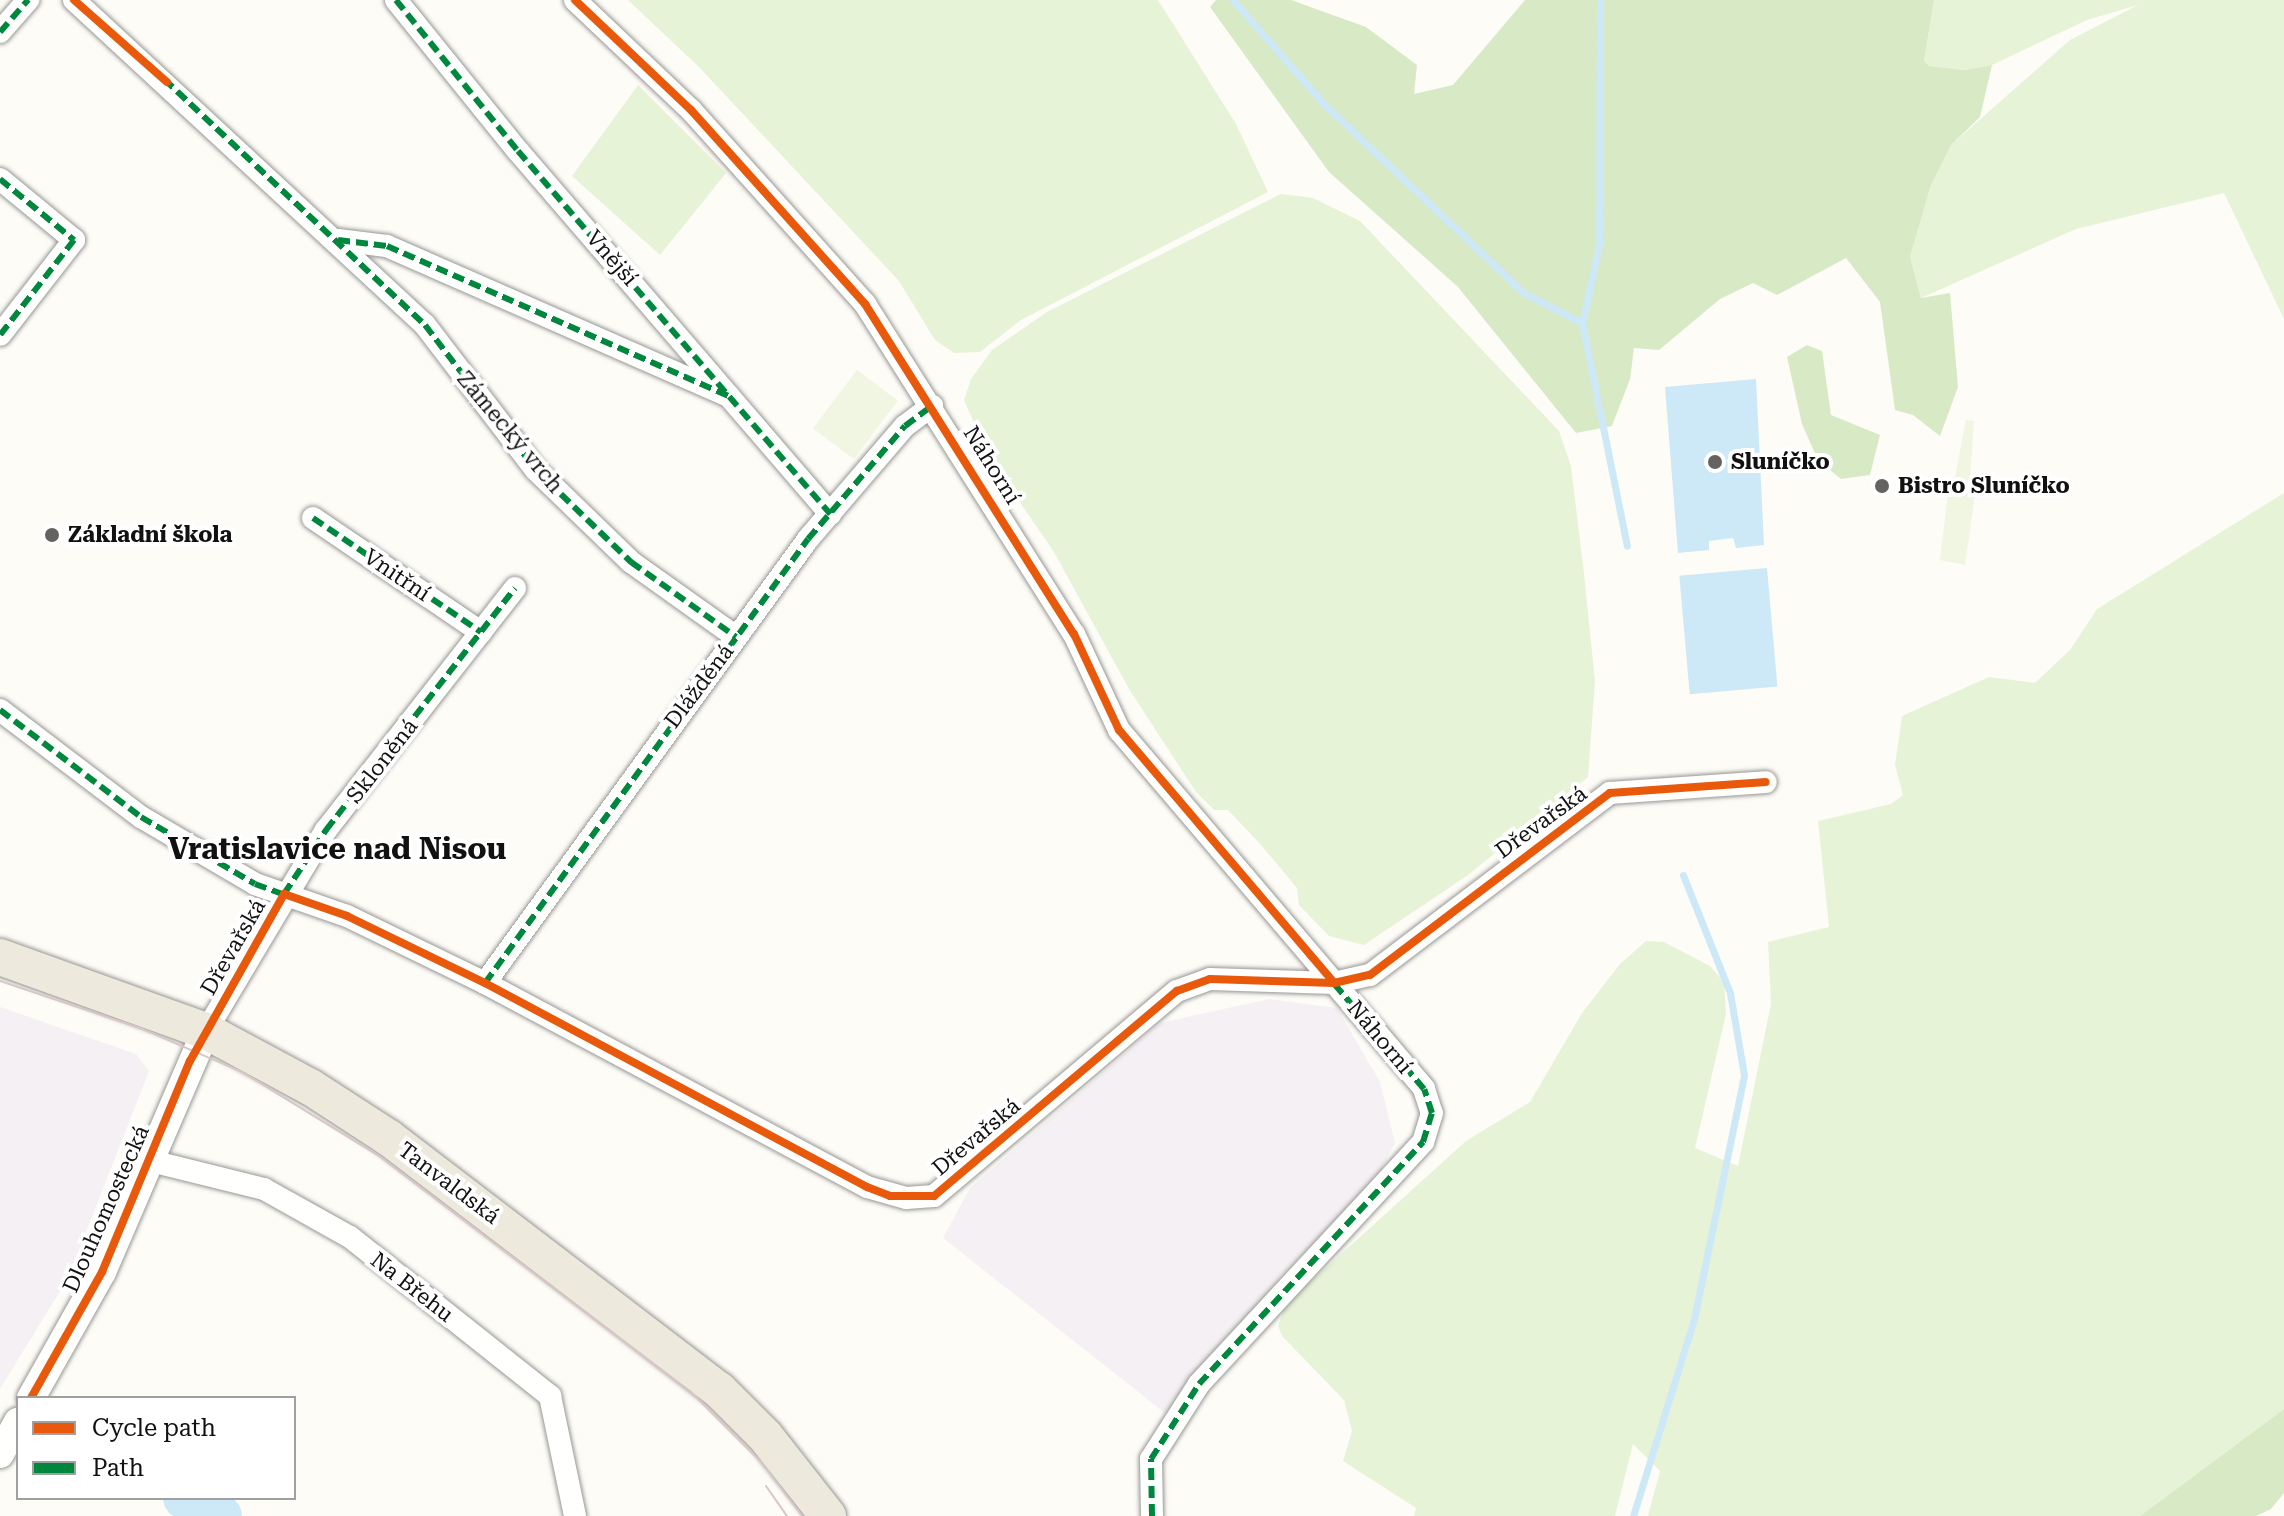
<!DOCTYPE html>
<html>
<head>
<meta charset="utf-8">
<style>
	body { margin:0 }
	#map { position:relative; width:2284px; height:1516px; overflow:hidden; background:#fdfcf7; font-family:"Roboto Serif",serif }
	div>[style] { position:absolute }
	.industrial>* { inset:0; background:#f5f0f3 }
	.green>* { inset:0; background:#e7f3d7 }
	.forest>* { inset:0; background:#d8eac5 }
	.pitch>* { inset:0; background:#f0f6e1; transform-origin:0 0 }
	.water>* { inset:0; background:#cde8f7; transform-origin:0 0 }
	.stream>* { height:7px; margin:-3.5px; padding:0 3.5px; transform-origin:3.5px; border-radius:3.5px; background:#cde8f7 }
	.river>* { height:42px; margin:-21px; padding:0 21px; transform-origin:21px; border-radius:21px; background:#cde8f7 }
	.roads { filter:drop-shadow(0 0 2px #979795) drop-shadow(0 0 2px #979795) }
	.minor>* { height:22px; margin:-11px; padding:0 11px; transform-origin:11px; border-radius:11px; background:#fffffe }
	.tertiary>* { height:28px; margin:-14px; padding:0 14px; transform-origin:14px; border-radius:14px; background:#fffffe }
	.primary>* { height:36px; margin:-18px; padding:0 18px; transform-origin:18px; border-radius:18px; background:#ede9dc }
	.tram>* { height:2px; margin:-1px; padding:0 1px; transform-origin:1px; border-radius:1px; background:#d9c6c7 }
	.quiet>* { height:6px; margin-top:-3px; transform-origin:0; background:repeating-linear-gradient(90deg,#00873e 0 12px,transparent 0 18px) }
	.cycleway>* { height:8px; margin:-4px; padding:0 4px; transform-origin:4px; border-radius:4px; background:#e8590c }
	.dots>* { width:22px; height:22px; translate:-50% -50%; box-sizing:border-box; border:4px solid #fff; border-radius:50% }
	span { translate:-50% -50%; white-space:nowrap; text-align:center; line-height:1.15; -webkit-text-stroke:8px #fff; paint-order:stroke }
	.street-label { font-size:22px; color:#111 }
	.poi-label { font-size:22px; color:#111; font-weight:700 }
	.left { translate:0 -50%; text-align:left }
	.district-label { font-size:30px; color:#111; font-weight:700 }
	.legend { position:absolute; left:16px; top:1396px; width:280px; height:104px; box-sizing:border-box; background:#fff; border:2px solid #a0a0a0; margin:0; padding:10px 14px; list-style:none; font-size:24px; color:#111 }
	.legend li { display:flex; align-items:center; gap:16px; height:40px }
	.legend b { width:40px; border:2px solid #a0a0a0 }
</style>
</head>
<body>
<div id="map">
	<div class="industrial">
		<div style="clip-path:polygon(1269px 999px,1337px 1008px,1380px 1082px,1395px 1143px,1372px 1186px,1285px 1272px,1165px 1413px,943px 1238px,970px 1188px,1160px 1023px)"></div>
		<div style="clip-path:polygon(0 1007px,136px 1054px,149px 1071px,68px 1278px,0 1389px)"></div>
	</div>
	<div class="green">
		<div style="clip-path:polygon(628px 0,1158px 0,1236px 124px,1268px 192px,1021px 320px,980px 352px,954px 353px,935px 340px,899px 281px,700px 68px)"></div>
		<div style="clip-path:polygon(1934px 0,2284px 0,2284px 319px,2224px 193px,2076px 229px,1921px 298px,1910px 257px,1931px 185px,1951px 145px,2070px 40px,2138px 5px,2087px 20px,1992px 65px,1965px 70px,1929px 66px,1924px 61px)"></div>
		<div style="clip-path:polygon(638px 85px,726px 173px,660px 255px,572px 176px)"></div>
		<div style="clip-path:polygon(1281px 194px,1313px 198px,1360px 221px,1559px 431px,1571px 466px,1584px 574px,1595px 681px,1588px 777px,1468px 875px,1364px 945px,1329px 936px,1299px 905px,1297px 888px,1262px 846px,1228px 810px,1214px 810px,1196px 792px,1129px 689px,1054px 552px,989px 457px,964px 400px,971px 379px,992px 350px,1047px 312px)"></div>
		<div style="clip-path:polygon(2284px 493px,2284px 1409px,2140px 1516px,1648px 1516px,1660px 1471px,1633px 1444px,1615px 1516px,1414px 1516px,1416px 1508px,1343px 1461px,1352px 1431px,1344px 1400px,1282px 1336px,1278px 1326px,1286px 1304px,1466px 1141px,1530px 1102px,1582px 1013px,1620px 964px,1646px 941px,1664px 942px,1710px 966px,1724px 982px,1726px 1014px,1695px 1148px,1738px 1166px,1771px 1004px,1768px 942px,1829px 927px,1818px 821px,1891px 804px,1903px 795px,1895px 765px,1902px 716px,1989px 677px,2035px 683px,2070px 650px,2097px 609px)"></div>
	</div>
	<div class="forest">
		<div style="clip-path:polygon(1216px 0,1291px 0,1366px 27px,1417px 65px,1414px 94px,1453px 85px,1525px 0,1934px 0,1924px 61px,1929px 66px,1965px 70px,1992px 65px,1980px 117px,1951px 145px,1931px 185px,1910px 257px,1921px 298px,1950px 293px,1958px 387px,1940px 436px,1913px 415px,1895px 410px,1880px 302px,1846px 258px,1777px 295px,1753px 283px,1720px 299px,1659px 350px,1634px 348px,1630px 379px,1612px 426px,1576px 433px,1458px 287px,1329px 172px,1210px 7px)"></div>
		<div style="clip-path:polygon(1807px 345px,1822px 351px,1831px 415px,1880px 435px,1870px 475px,1841px 479px,1818px 460px,1802px 424px,1787px 357px)"></div>
		<div style="clip-path:polygon(2284px 1409px,2284px 1493px,2271px 1509px,2256px 1516px,2140px 1516px)"></div>
	</div>
	<div class="pitch">
		<div style="left:857px;top:370px;width:51px;height:73px;rotate:37deg"></div>
		<div style="clip-path:polygon(1966px 420px,1974px 421px,1970px 479px,1977px 480px,1965px 565px,1940px 560px,1950px 477px,1955px 477px)"></div>
	</div>
	<div class="water">
		<div style="clip-path:polygon(1756px 379px,1764px 545px,1736px 548px,1733px 538px,1709px 541px,1709px 550px,1678px 553px,1665px 387px)"></div>
		<div style="left:1767px;top:568px;width:119px;height:88px;rotate:85deg"></div>
	</div>
	<div class="stream">
		<div style="left:1233px;top:0;width:138px;rotate:48.8deg"></div>
		<div style="left:1324px;top:104px;width:275px;rotate:43.4deg"></div>
		<div style="left:1524px;top:293px;width:65px;rotate:27.3deg"></div>
		<div style="left:1600px;top:0;width:245px;rotate:90.2deg"></div>
		<div style="left:1599px;top:245px;width:80px;rotate:102.3deg"></div>
		<div style="left:1582px;top:323px;width:227px;rotate:78.6deg"></div>
		<div style="left:1633px;top:1516px;width:206px;rotate:-72.8deg"></div>
		<div style="left:1694px;top:1319px;width:249px;rotate:-78.4deg"></div>
		<div style="left:1744px;top:1075px;width:83px;rotate:-99.7deg"></div>
		<div style="left:1730px;top:993px;width:127px;rotate:-111.7deg"></div>
	</div>
	<div class="river">
		<div style="left:184px;top:1498px;width:41px;rotate:25.9deg"></div>
	</div>
	<div class="roads">
		<div class="minor">
			<div style="left:74px;top:0;width:478px;rotate:42.8deg"></div>
			<div style="left:425px;top:325px;width:181px;rotate:52.6deg"></div>
			<div style="left:535px;top:469px;width:134px;rotate:44.1deg"></div>
			<div style="left:631px;top:562px;width:129px;rotate:35.5deg"></div>
			<div style="left:396px;top:0;width:194px;rotate:51.1deg"></div>
			<div style="left:518px;top:151px;width:479px;rotate:49.3deg"></div>
			<div style="left:575px;top:0;width:160px;rotate:43.5deg"></div>
			<div style="left:691px;top:110px;width:261px;rotate:48.1deg"></div>
			<div style="left:865px;top:304px;width:391px;rotate:57.7deg"></div>
			<div style="left:1074px;top:634px;width:106px;rotate:64.9deg"></div>
			<div style="left:1119px;top:730px;width:471px;rotate:49.6deg"></div>
			<div style="left:1424px;top:1089px;width:25px;rotate:72deg"></div>
			<div style="left:1432px;top:1113px;width:30px;rotate:107deg"></div>
			<div style="left:1423px;top:1142px;width:330px;rotate:132.8deg"></div>
			<div style="left:1199px;top:1384px;width:89px;rotate:122.6deg"></div>
			<div style="left:1151px;top:1459px;width:57px;rotate:89deg"></div>
			<div style="left:0;top:32px;width:43px;rotate:-48.8deg"></div>
			<div style="left:0;top:179px;width:96px;rotate:39.5deg"></div>
			<div style="left:74px;top:240px;width:120px;rotate:127.9deg"></div>
			<div style="left:338px;top:240px;width:49px;rotate:7deg"></div>
			<div style="left:387px;top:246px;width:373px;rotate:23.7deg"></div>
			<div style="left:313px;top:518px;width:203px;rotate:34.2deg"></div>
			<div style="left:0;top:710px;width:177px;rotate:37.2deg"></div>
			<div style="left:141px;top:817px;width:132px;rotate:30.4deg"></div>
			<div style="left:255px;top:884px;width:97px;rotate:19.2deg"></div>
			<div style="left:347px;top:916px;width:153px;rotate:25.9deg"></div>
			<div style="left:485px;top:983px;width:433px;rotate:28.1deg"></div>
			<div style="left:867px;top:1187px;width:41px;rotate:15.8deg"></div>
			<div style="left:906px;top:1198px;width:28px;rotate:-4deg"></div>
			<div style="left:934px;top:1196px;width:318px;rotate:-40.2deg"></div>
			<div style="left:1177px;top:991px;width:35px;rotate:-20deg"></div>
			<div style="left:1210px;top:979px;width:124px;rotate:1.8deg"></div>
			<div style="left:1334px;top:983px;width:37px;rotate:-13deg"></div>
			<div style="left:1370px;top:975px;width:301px;rotate:-37.2deg"></div>
			<div style="left:1610px;top:793px;width:156px;rotate:-4deg"></div>
			<div style="left:485px;top:983px;width:549px;rotate:-53.96deg"></div>
			<div style="left:808px;top:539px;width:149px;rotate:-49.4deg"></div>
			<div style="left:905px;top:426px;width:34px;rotate:-37deg"></div>
			<div style="left:206px;top:1031px;width:234px;rotate:-59.2deg"></div>
			<div style="left:326px;top:830px;width:307px;rotate:-52deg"></div>
			<div style="left:147px;top:1160px;width:121px;rotate:13.9deg"></div>
			<div style="left:264px;top:1189px;width:98px;rotate:29.2deg"></div>
			<div style="left:350px;top:1237px;width:256px;rotate:38.5deg"></div>
			<div style="left:550px;top:1396px;width:123px;rotate:78.2deg"></div>
		</div>
		<div class="tertiary">
			<div style="left:31px;top:1398px;width:145px;rotate:-60.6deg"></div>
			<div style="left:102px;top:1272px;width:262px;rotate:-66.7deg"></div>
			<div style="left:0;top:1454px;width:37px;rotate:-61deg"></div>
		</div>
		<div class="primary">
			<div style="left:0;top:957px;width:219px;rotate:19.8deg"></div>
			<div style="left:206px;top:1031px;width:120px;rotate:28.3deg"></div>
			<div style="left:312px;top:1088px;width:92px;rotate:33deg"></div>
			<div style="left:389px;top:1138px;width:415px;rotate:37.4deg"></div>
			<div style="left:719px;top:1390px;width:65px;rotate:45deg"></div>
			<div style="left:765px;top:1436px;width:102px;rotate:51.8deg"></div>
		</div>
	</div>
	<div class="tram">
		<div style="left:0;top:981px;width:148px;rotate:18.6deg"></div>
		<div style="left:140px;top:1028px;width:111px;rotate:23.3deg"></div>
		<div style="left:242px;top:1072px;width:161px;rotate:31.5deg"></div>
		<div style="left:379px;top:1156px;width:390px;rotate:37.1deg"></div>
		<div style="left:690px;top:1391px;width:103px;rotate:45deg"></div>
		<div style="left:763px;top:1464px;width:65px;rotate:53.1deg"></div>
		<div style="left:766px;top:1486px;width:37px;rotate:55deg"></div>
	</div>
	<div class="quiet">
		<div style="left:396px;top:0;width:194px;rotate:51.1deg"></div>
		<div style="left:518px;top:151px;width:479px;rotate:49.3deg"></div>
		<div style="left:0;top:32px;width:43px;rotate:-48.8deg"></div>
		<div style="left:164px;top:79px;width:359px;rotate:43.3deg"></div>
		<div style="left:425px;top:325px;width:181px;rotate:52.6deg"></div>
		<div style="left:535px;top:469px;width:134px;rotate:44.1deg"></div>
		<div style="left:631px;top:562px;width:129px;rotate:35.5deg"></div>
		<div style="left:0;top:179px;width:96px;rotate:39.5deg"></div>
		<div style="left:74px;top:240px;width:120px;rotate:127.9deg"></div>
		<div style="left:338px;top:240px;width:49px;rotate:7deg"></div>
		<div style="left:387px;top:246px;width:378px;rotate:23.7deg"></div>
		<div style="left:313px;top:518px;width:203px;rotate:34.2deg"></div>
		<div style="left:0;top:710px;width:177px;rotate:37.2deg"></div>
		<div style="left:141px;top:817px;width:132px;rotate:30.4deg"></div>
		<div style="left:255px;top:884px;width:35px;rotate:20deg"></div>
		<div style="left:284px;top:894px;width:77px;rotate:-56.7deg"></div>
		<div style="left:326px;top:830px;width:307px;rotate:-52deg"></div>
		<div style="left:485px;top:983px;width:549px;rotate:-53.96deg"></div>
		<div style="left:808px;top:539px;width:149px;rotate:-49.4deg"></div>
		<div style="left:905px;top:426px;width:34px;rotate:-37deg"></div>
		<div style="left:1152px;top:1516px;width:57px;rotate:-91deg"></div>
		<div style="left:1151px;top:1459px;width:89px;rotate:-57.4deg"></div>
		<div style="left:1199px;top:1384px;width:330px;rotate:-47.2deg"></div>
		<div style="left:1423px;top:1142px;width:30px;rotate:-73deg"></div>
		<div style="left:1432px;top:1113px;width:25px;rotate:-108deg"></div>
		<div style="left:1424px;top:1089px;width:145px;rotate:-130.5deg"></div>
	</div>
	<div class="cycleway">
		<div style="left:74px;top:0;width:124px;rotate:41.4deg"></div>
		<div style="left:575px;top:0;width:160px;rotate:43.5deg"></div>
		<div style="left:691px;top:110px;width:261px;rotate:48.1deg"></div>
		<div style="left:865px;top:304px;width:391px;rotate:57.7deg"></div>
		<div style="left:1074px;top:634px;width:106px;rotate:64.9deg"></div>
		<div style="left:1119px;top:730px;width:332px;rotate:49.6deg"></div>
		<div style="left:31px;top:1398px;width:145px;rotate:-60.6deg"></div>
		<div style="left:102px;top:1272px;width:229px;rotate:-67.4deg"></div>
		<div style="left:190px;top:1061px;width:192px;rotate:-60.6deg"></div>
		<div style="left:284px;top:894px;width:67px;rotate:19.2deg"></div>
		<div style="left:347px;top:916px;width:153px;rotate:25.9deg"></div>
		<div style="left:485px;top:983px;width:433px;rotate:28.1deg"></div>
		<div style="left:867px;top:1187px;width:25px;rotate:21deg"></div>
		<div style="left:890px;top:1196px;width:44px"></div>
		<div style="left:934px;top:1196px;width:318px;rotate:-40.2deg"></div>
		<div style="left:1177px;top:991px;width:35px;rotate:-20deg"></div>
		<div style="left:1210px;top:979px;width:124px;rotate:1.8deg"></div>
		<div style="left:1334px;top:983px;width:37px;rotate:-13deg"></div>
		<div style="left:1370px;top:975px;width:301px;rotate:-37.2deg"></div>
		<div style="left:1610px;top:793px;width:156px;rotate:-4deg"></div>
	</div>
	<div class="dots">
		<div style="left:1715px;top:462px;background:#646362"></div>
		<div style="left:1882px;top:486px;background:#646362"></div>
		<div style="left:52px;top:535px;background:#646362"></div>
	</div>
	<div class="street-label">
		<span style="left:612px;top:258px;rotate:49deg">Vnější</span>
		<span style="left:510px;top:432px;rotate:50deg">Zámecký vrch</span>
		<span style="left:992px;top:465px;rotate:58deg">Náhorní</span>
		<span style="left:397px;top:575px;rotate:34deg">Vnitřní</span>
		<span style="left:699px;top:686px;rotate:-53deg">Dlážděná</span>
		<span style="left:382px;top:761px;rotate:-52deg">Skloněná</span>
		<span style="left:1541px;top:822px;rotate:-36deg">Dřevařská</span>
		<span style="left:233px;top:947px;rotate:-60deg">Dřevařská</span>
		<span style="left:1380px;top:1037px;rotate:50deg">Náhorní</span>
		<span style="left:976px;top:1137px;rotate:-40deg">Dřevařská</span>
		<span style="left:449px;top:1183px;rotate:37deg">Tanvaldská</span>
		<span style="left:106px;top:1209px;rotate:-66deg">Dlouhomostecká</span>
		<span style="left:412px;top:1287px;rotate:38deg">Na Břehu</span>
	</div>
	<div class="poi-label">
		<span class="left" style="left:1731px;top:462px">Sluníčko</span>
		<span class="left" style="left:1898px;top:486px">Bistro Sluníčko</span>
		<span class="left" style="left:68px;top:535px">Základní škola</span>
	</div>
	<div class="district-label">
		<span style="left:337px;top:849px">Vratislavice nad Nisou</span>
	</div>
	<ul class="legend">
	<li><b style="height:10px;background:#e8590c"></b>Cycle path</li>
	<li><b style="height:10px;background:#00873e"></b>Path</li>
	</ul>
</div>
</body>
</html>
